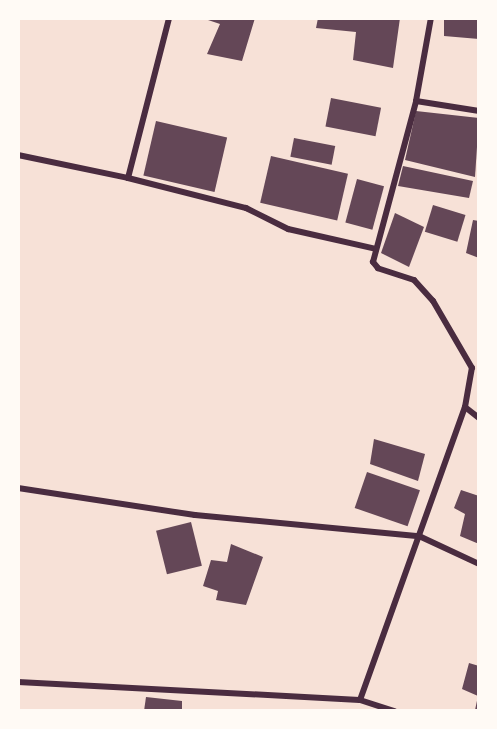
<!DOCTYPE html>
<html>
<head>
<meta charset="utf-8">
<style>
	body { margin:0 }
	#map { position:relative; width:497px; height:729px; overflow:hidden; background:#f7e1d7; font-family:"Varela Round",sans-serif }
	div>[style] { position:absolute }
	.building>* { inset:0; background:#644757; transform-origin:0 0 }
	.minor>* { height:6px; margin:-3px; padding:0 3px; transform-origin:3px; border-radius:3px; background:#4a2c40 }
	span { translate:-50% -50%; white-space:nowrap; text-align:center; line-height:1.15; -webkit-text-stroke:5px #fffaf5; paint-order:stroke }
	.frame { position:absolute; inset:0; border:20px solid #fffaf5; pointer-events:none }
</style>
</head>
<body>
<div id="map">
	<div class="building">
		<div style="clip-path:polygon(202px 18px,255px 18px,242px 61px,207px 54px,220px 24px)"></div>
		<div style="clip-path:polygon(318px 18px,400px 18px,393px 68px,353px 60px,356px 32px,316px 28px)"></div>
		<div style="clip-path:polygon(444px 18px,479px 18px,479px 39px,444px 36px)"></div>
		<div style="left:331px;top:98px;width:51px;height:29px;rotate:11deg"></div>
		<div style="clip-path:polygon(416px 111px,479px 118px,475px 177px,405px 160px)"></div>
		<div style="left:156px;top:121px;width:73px;height:56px;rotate:13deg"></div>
		<div style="left:294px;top:138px;width:42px;height:19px;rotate:11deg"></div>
		<div style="left:271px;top:156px;width:79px;height:48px;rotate:13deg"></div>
		<div style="clip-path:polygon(403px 166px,473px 181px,469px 198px,398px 186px)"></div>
		<div style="left:357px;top:179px;width:28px;height:45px;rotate:15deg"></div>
		<div style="left:433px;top:205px;width:34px;height:28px;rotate:17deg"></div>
		<div style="clip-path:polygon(395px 213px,424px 227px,409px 267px,381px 253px)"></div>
		<div style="clip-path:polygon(473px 220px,479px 221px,479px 258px,466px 253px)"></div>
		<div style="clip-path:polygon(374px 439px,425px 454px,418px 481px,370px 464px)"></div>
		<div style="left:367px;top:472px;width:56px;height:38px;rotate:19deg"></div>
		<div style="clip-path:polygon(461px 490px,479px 496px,479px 544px,460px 536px,465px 514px,454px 508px)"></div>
		<div style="left:191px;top:522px;width:45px;height:36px;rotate:76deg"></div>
		<div style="clip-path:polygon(231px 544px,263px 557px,246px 605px,216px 600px,218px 591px,203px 586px,211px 560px,227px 562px)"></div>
		<div style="clip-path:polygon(469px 663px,479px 666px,479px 711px,475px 710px,478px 696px,462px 689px)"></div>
		<div style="clip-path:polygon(146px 697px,182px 701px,182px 711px,144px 711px)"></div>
	</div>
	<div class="minor">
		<div style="left:416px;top:101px;width:64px;rotate:9deg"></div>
		<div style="left:18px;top:155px;width:112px;rotate:11.8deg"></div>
		<div style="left:128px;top:178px;width:122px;rotate:14.3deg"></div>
		<div style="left:246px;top:208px;width:47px;rotate:26.6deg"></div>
		<div style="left:288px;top:229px;width:90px;rotate:12.8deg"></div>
		<div style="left:128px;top:178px;width:165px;rotate:-75.6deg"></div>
		<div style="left:465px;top:407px;width:18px;rotate:38deg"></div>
		<div style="left:18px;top:488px;width:179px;rotate:8.7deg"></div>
		<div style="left:195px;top:515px;width:225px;rotate:5.4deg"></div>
		<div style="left:419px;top:536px;width:66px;rotate:25deg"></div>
		<div style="left:18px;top:682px;width:342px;rotate:3deg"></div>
		<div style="left:360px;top:700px;width:36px;rotate:18deg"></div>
		<div style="left:360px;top:700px;width:311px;rotate:-70.3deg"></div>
		<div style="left:465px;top:407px;width:40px;rotate:-80deg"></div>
		<div style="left:472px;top:368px;width:78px;rotate:-120.2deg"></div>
		<div style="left:433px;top:301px;width:28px;rotate:-132deg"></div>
		<div style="left:414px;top:280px;width:38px;rotate:-162deg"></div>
		<div style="left:378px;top:268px;width:8px;rotate:-130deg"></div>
		<div style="left:373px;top:262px;width:167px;rotate:-75deg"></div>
		<div style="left:416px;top:101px;width:84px;rotate:-79.8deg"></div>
	</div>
	<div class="frame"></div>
</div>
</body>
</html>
